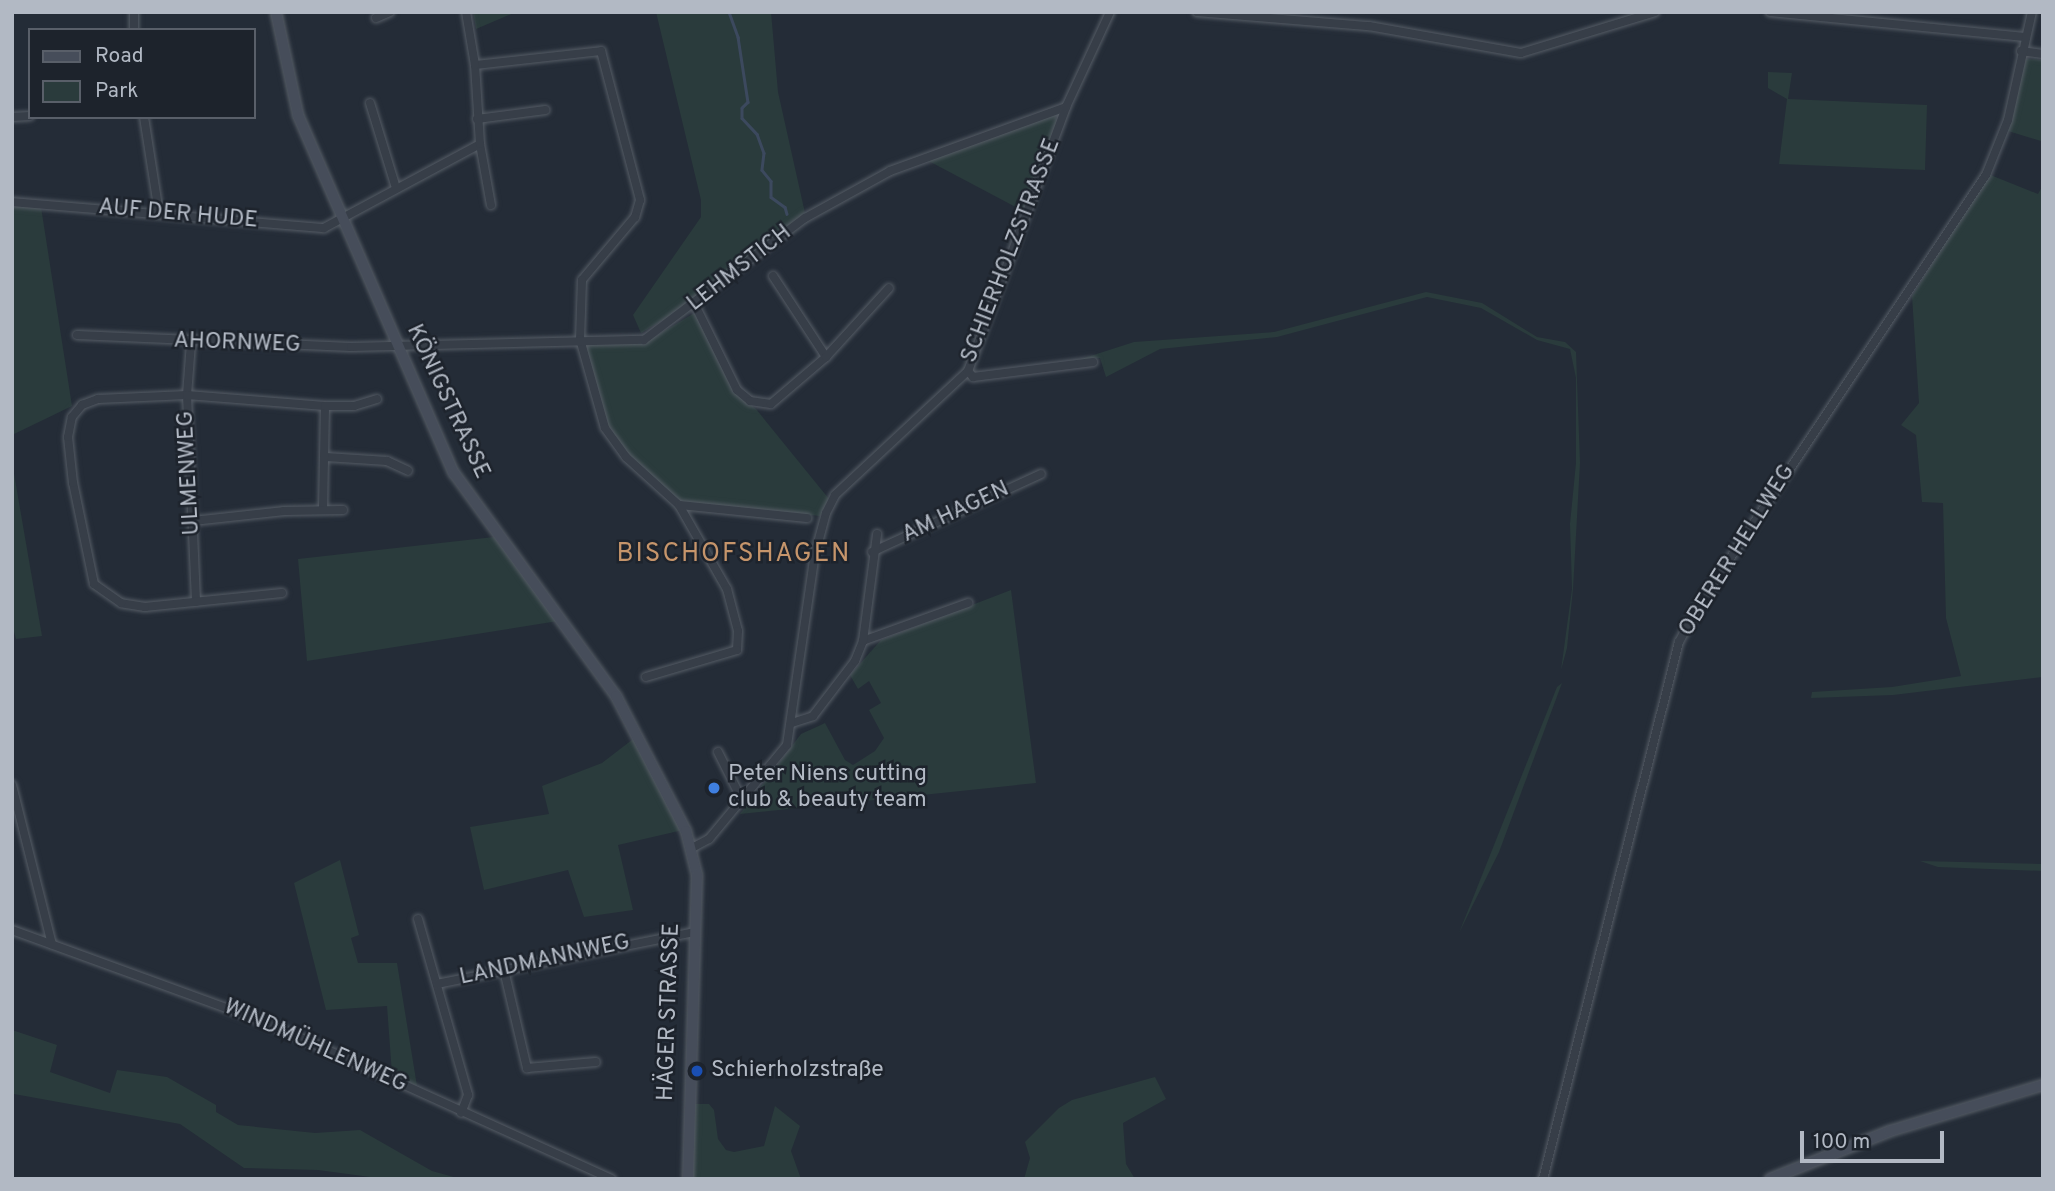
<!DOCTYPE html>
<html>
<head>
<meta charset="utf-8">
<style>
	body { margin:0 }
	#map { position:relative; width:2055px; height:1191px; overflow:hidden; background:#242c37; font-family:Overpass,sans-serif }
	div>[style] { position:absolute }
	.green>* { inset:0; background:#2a3b3c }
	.stream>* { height:2.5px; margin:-1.25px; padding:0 1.25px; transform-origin:1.25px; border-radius:1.25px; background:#3c495e }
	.roads { filter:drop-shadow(0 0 2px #555c65) drop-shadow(0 0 2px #555c65) }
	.street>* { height:8px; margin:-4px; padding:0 4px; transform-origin:4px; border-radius:4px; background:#373e48 }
	.secondary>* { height:10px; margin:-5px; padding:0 5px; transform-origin:5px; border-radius:5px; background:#464d5a }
	.dots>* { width:19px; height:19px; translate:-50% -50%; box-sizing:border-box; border:4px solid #1d232c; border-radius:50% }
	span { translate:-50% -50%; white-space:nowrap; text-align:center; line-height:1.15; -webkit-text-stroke:5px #1d232c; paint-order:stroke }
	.street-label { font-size:23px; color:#b2b9c4 }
	.poi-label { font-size:23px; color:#b2b9c4 }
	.left { translate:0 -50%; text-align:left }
	.quarter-label { font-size:26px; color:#c6956b; letter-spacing:2px }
	.frame { position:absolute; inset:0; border:14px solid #b2b9c4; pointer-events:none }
	.legend { position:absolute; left:28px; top:28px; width:228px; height:91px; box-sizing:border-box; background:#1d232c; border:2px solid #595f69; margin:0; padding:9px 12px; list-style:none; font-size:21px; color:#b2b9c4 }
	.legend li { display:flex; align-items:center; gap:14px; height:35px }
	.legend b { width:35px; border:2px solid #595f69 }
	.scale { position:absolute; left:1800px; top:1131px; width:144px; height:32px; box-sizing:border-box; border:4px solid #b2b9c4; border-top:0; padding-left:9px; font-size:21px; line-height:24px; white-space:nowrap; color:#b2b9c4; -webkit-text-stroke:5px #1d232c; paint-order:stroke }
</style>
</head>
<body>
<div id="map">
	<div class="green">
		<div style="clip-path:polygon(473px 12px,516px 12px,476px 29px)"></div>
		<div style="clip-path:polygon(656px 12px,771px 12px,778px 92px,805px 213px,692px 303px,641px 333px,633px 315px,701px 217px,701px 200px)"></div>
		<div style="clip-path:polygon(2026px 59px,2043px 60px,2043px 149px,2041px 141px,2008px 131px)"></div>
		<div style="clip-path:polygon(1768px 72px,1792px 73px,1788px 99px,1927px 105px,1925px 170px,1779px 164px,1787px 99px,1768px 88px)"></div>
		<div style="clip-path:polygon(1055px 115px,1057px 121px,1023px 211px,923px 158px)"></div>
		<div style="clip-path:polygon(1988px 174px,2038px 194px,2043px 185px,2043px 677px,1893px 695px,1811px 698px,1812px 692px,1892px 687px,1961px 676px,1946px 618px,1943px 503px,1922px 502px,1916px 435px,1901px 425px,1919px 403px,1912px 296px)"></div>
		<div style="clip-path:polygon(12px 205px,41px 207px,72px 406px,12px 435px)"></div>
		<div style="clip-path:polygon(1426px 292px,1482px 303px,1537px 337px,1565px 342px,1576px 352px,1580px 463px,1573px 589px,1567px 648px,1561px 670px,1572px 589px,1570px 524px,1576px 463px,1576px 378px,1570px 349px,1537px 340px,1481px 308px,1427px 297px,1277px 337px,1160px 349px,1106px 377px,1100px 358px,1078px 360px,1134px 342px,1274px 332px)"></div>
		<div style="clip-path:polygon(696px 312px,735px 392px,756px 409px,829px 499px,820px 516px,680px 502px,627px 455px,610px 432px,585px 345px,646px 342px)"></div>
		<div style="clip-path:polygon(12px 462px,42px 636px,16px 639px,12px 624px)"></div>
		<div style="clip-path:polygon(494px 537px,558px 621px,307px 661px,298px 559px)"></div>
		<div style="clip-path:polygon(1011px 590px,1036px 783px,740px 814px,801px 734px,825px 723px,845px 760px,853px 765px,875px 751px,884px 738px,869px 710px,881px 703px,869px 681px,858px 689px,850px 675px,881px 640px)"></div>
		<div style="clip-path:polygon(1562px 683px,1499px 852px,1459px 933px,1557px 687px)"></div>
		<div style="clip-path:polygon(637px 736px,683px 830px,618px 845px,633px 910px,584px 917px,568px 870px,484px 890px,470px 827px,549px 814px,542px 786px,602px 763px)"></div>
		<div style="clip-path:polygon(340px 860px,359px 935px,351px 938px,358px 963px,397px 963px,417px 1086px,392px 1074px,387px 1006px,326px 1010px,294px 883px)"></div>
		<div style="clip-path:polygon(1920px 861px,2042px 864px,2043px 871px,1938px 867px)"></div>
		<div style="clip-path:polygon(12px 1030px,57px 1045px,50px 1072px,110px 1093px,117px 1070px,167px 1077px,216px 1105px,216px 1112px,238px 1125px,315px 1133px,360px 1130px,432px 1171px,461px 1179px,385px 1179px,318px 1170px,244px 1168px,180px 1124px,14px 1094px)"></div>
		<div style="clip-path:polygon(1155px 1077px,1166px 1099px,1123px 1123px,1126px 1164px,1135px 1179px,1024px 1179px,1030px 1158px,1025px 1142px,1059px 1108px,1072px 1100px)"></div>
		<div style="clip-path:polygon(693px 1104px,709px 1104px,714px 1110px,718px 1139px,726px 1150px,734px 1152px,764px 1146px,775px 1106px,800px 1126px,791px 1151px,801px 1179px,693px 1179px)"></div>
	</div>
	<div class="stream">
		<div style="left:729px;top:12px;width:27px;rotate:70deg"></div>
		<div style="left:738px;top:37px;width:66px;rotate:81.3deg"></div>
		<div style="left:748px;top:102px;width:8px;rotate:135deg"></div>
		<div style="left:742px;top:108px;width:10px;rotate:90deg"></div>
		<div style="left:742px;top:118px;width:22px;rotate:47deg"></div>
		<div style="left:757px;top:134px;width:20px;rotate:70deg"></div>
		<div style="left:764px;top:153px;width:17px;rotate:97deg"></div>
		<div style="left:762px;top:170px;width:14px;rotate:51deg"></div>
		<div style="left:771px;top:181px;width:16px;rotate:90deg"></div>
		<div style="left:771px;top:197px;width:17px;rotate:36deg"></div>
		<div style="left:785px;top:207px;width:7px;rotate:74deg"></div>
	</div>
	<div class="roads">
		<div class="street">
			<div style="left:1197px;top:12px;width:173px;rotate:4.7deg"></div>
			<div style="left:1369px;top:26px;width:154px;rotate:10.1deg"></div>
			<div style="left:1521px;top:53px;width:140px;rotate:-17deg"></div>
			<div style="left:1770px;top:12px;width:256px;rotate:5.6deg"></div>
			<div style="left:376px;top:18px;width:15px;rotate:-23deg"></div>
			<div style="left:134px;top:30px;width:18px;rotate:-90deg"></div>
			<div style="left:2021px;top:51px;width:22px;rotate:8deg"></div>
			<div style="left:475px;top:65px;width:127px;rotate:-6.3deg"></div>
			<div style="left:601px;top:51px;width:154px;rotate:75.3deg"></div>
			<div style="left:640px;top:200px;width:18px;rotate:106deg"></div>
			<div style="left:635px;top:217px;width:82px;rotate:130.1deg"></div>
			<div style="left:582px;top:280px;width:59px;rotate:91.9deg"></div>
			<div style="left:580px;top:339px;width:92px;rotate:74.3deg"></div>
			<div style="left:605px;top:428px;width:36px;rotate:54deg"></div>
			<div style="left:626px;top:457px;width:72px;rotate:42.2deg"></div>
			<div style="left:679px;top:505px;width:97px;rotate:60.3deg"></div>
			<div style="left:727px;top:589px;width:43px;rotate:75.3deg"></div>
			<div style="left:738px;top:631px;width:19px;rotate:93deg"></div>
			<div style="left:737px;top:650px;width:95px;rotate:163.5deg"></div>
			<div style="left:370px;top:103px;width:89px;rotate:73deg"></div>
			<div style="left:12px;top:117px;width:18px;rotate:-3deg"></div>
			<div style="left:144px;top:117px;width:97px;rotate:81.1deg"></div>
			<div style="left:477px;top:119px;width:69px;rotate:-7.5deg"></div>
			<div style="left:480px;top:144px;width:62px;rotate:79.8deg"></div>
			<div style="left:12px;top:202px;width:313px;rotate:4.8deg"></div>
			<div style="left:324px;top:228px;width:177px;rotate:-28.3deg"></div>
			<div style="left:480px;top:144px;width:79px;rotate:-93.6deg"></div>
			<div style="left:475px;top:65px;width:54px;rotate:-99.6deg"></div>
			<div style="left:773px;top:276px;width:97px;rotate:56.8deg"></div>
			<div style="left:695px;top:305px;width:95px;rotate:63.7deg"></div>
			<div style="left:737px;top:390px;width:17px;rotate:40deg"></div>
			<div style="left:750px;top:401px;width:21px;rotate:8deg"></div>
			<div style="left:771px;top:404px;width:72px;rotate:-40.5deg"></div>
			<div style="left:826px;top:357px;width:93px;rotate:-47.6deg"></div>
			<div style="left:77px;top:335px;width:274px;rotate:2.5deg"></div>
			<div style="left:351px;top:347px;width:293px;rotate:-1.4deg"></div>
			<div style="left:644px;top:340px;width:202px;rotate:-37.2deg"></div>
			<div style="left:805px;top:218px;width:97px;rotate:-28.9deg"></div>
			<div style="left:890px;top:171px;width:187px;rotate:-20deg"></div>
			<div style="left:191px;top:343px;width:52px;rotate:94.4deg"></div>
			<div style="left:187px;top:395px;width:207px;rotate:87.5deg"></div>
			<div style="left:968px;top:371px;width:8px;rotate:50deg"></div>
			<div style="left:973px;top:377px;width:121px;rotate:-7.1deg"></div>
			<div style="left:326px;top:457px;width:61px;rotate:3.8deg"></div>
			<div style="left:387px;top:461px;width:23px;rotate:25deg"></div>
			<div style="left:679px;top:505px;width:129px;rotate:5.8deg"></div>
			<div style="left:323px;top:510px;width:104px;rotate:-88.9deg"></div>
			<div style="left:193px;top:521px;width:92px;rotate:-6.3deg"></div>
			<div style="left:284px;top:511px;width:59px;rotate:-1deg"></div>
			<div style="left:872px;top:552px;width:186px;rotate:-24.8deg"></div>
			<div style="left:282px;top:593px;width:138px;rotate:174.2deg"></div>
			<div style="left:145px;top:607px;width:24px;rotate:-171deg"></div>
			<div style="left:121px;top:603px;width:33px;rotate:-145deg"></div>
			<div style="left:94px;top:584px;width:103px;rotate:-101.7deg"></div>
			<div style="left:73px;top:483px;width:46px;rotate:-96.2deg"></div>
			<div style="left:68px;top:437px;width:20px;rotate:-79deg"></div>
			<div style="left:72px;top:417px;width:16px;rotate:-50deg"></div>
			<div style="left:82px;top:405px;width:17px;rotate:-21deg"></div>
			<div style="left:98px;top:399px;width:89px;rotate:-2.6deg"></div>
			<div style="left:187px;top:395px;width:138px;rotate:4.6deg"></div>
			<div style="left:325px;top:406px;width:29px"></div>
			<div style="left:354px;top:406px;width:24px;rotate:-17deg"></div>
			<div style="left:863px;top:641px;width:112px;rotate:-19.9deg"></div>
			<div style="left:792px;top:723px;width:22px;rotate:-18deg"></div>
			<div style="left:813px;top:716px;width:69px;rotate:-52.6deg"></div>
			<div style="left:855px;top:661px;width:22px;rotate:-68deg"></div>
			<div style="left:863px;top:641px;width:108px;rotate:-82.5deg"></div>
			<div style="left:718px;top:752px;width:54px;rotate:63.4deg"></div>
			<div style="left:12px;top:785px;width:164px;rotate:75.9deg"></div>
			<div style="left:692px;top:848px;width:19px;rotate:-28deg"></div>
			<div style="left:709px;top:839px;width:122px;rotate:-50.3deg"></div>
			<div style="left:787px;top:745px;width:193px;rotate:-81.7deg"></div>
			<div style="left:815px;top:554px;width:42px;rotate:-75deg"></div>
			<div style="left:826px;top:513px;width:20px;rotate:-63deg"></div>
			<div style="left:835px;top:495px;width:182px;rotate:-43deg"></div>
			<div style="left:968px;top:371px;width:282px;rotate:-69.6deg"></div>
			<div style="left:1066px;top:107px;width:105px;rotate:-65.1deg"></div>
			<div style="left:418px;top:919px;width:183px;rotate:74.1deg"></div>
			<div style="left:468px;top:1095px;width:19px;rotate:111deg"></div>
			<div style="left:12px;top:930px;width:275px;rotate:20deg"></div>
			<div style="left:270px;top:1024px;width:375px;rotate:24.4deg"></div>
			<div style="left:504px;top:970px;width:101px;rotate:76.8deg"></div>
			<div style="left:527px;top:1068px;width:69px;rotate:-5deg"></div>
			<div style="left:437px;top:984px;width:262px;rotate:-11.4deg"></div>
			<div style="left:1543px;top:1179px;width:554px;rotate:-75.79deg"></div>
			<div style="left:1679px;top:642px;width:38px;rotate:-62deg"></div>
			<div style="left:1697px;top:608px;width:521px;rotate:-56.28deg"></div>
			<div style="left:1986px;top:175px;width:59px;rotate:-68.2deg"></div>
			<div style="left:2008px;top:120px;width:111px;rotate:-77.5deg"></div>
		</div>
		<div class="secondary">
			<div style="left:276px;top:12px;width:105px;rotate:77.9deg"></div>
			<div style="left:298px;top:115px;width:391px;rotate:66.5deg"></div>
			<div style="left:454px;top:473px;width:276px;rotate:54deg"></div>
			<div style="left:616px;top:696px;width:152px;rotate:62.6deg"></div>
			<div style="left:686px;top:831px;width:45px;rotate:76deg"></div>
			<div style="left:697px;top:875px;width:304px;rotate:91.7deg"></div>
			<div style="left:1770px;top:1179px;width:129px;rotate:-21.8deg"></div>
			<div style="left:1890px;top:1131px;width:160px;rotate:-16.7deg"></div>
		</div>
	</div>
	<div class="dots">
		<div style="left:714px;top:788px;background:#3f7fe0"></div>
		<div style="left:697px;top:1071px;background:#1a4fb4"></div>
	</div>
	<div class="street-label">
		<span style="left:178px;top:215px;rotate:5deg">AUF DER HUDE</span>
		<span style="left:1012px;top:251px;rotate:-69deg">SCHIERHOLZSTRASSE</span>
		<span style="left:740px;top:269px;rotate:-38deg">LEHMSTICH</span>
		<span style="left:237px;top:344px;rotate:2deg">AHORNWEG</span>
		<span style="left:447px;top:402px;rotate:65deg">KÖNIGSTRASSE</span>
		<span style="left:190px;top:473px;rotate:-93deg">ULMENWEG</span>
		<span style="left:956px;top:513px;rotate:-25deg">AM HAGEN</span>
		<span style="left:1738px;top:551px;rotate:-58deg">OBERER HELLWEG</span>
		<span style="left:545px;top:961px;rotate:-12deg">LANDMANNWEG</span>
		<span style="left:670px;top:1012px;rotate:-88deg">HÄGER STRASSE</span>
		<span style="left:315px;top:1047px;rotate:24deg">WINDMÜHLENWEG</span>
	</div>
	<div class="poi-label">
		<span class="left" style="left:728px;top:788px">Peter Niens cutting<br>club &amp; beauty team</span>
		<span class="left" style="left:711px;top:1071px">Schierholzstraße</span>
	</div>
	<div class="quarter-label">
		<span style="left:734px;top:555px">BISCHOFSHAGEN</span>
	</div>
	<div class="frame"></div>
	<ul class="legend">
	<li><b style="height:9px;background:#464d5a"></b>Road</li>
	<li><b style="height:19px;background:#2a3b3c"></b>Park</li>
	</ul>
	<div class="scale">100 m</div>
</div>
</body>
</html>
